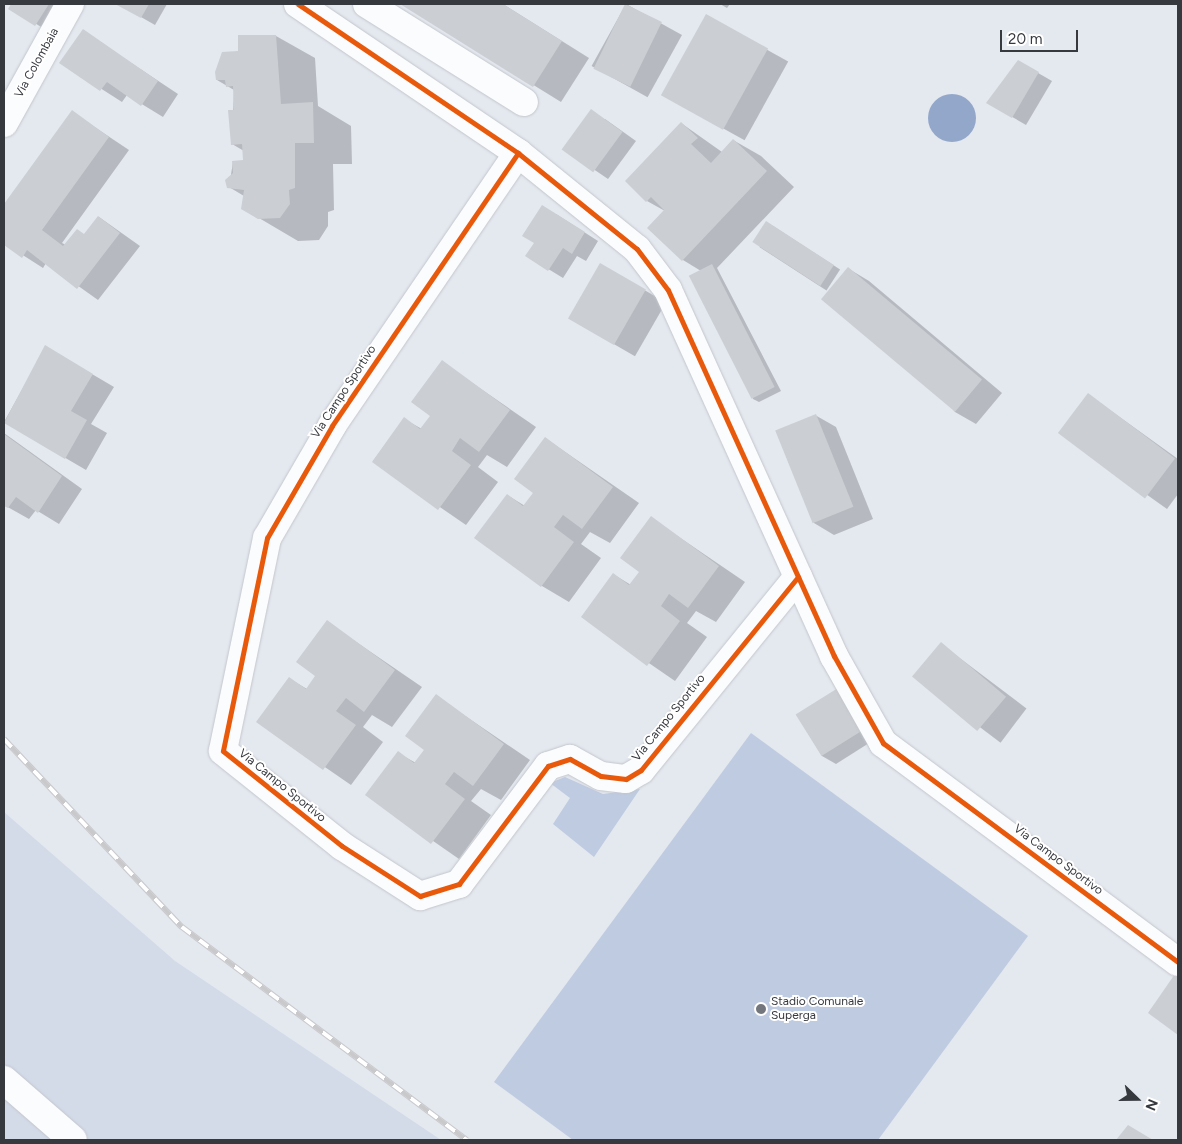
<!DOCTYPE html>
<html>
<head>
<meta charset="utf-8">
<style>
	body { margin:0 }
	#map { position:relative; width:1182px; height:1144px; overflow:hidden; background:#e4e8ef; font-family:Figtree,sans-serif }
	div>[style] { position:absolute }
	.built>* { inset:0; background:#d3dbe9 }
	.green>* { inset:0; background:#bfcbe1 }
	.water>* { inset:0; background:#92a7ca }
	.round { border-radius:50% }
	.shadow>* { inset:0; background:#0003; transform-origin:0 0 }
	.building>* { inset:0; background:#cbced3; transform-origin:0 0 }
	.roads { filter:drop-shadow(0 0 1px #c3c6cc) drop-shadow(0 0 1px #c3c6cc) }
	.street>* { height:28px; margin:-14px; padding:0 14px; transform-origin:14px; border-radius:14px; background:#fbfcfd }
	.rail>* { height:5.5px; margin-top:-2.75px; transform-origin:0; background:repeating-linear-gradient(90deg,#fff 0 11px,#c9c9cb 0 22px); box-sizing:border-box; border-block:1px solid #c9c9cb }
	.cycleway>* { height:5px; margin:-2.5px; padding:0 2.5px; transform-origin:2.5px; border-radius:2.5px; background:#e8590c }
	.dots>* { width:14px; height:14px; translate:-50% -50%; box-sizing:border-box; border:2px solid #fff; border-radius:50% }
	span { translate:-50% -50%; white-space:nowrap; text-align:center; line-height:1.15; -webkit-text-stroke:4px #fff; paint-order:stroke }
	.street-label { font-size:12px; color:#36393e }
	.poi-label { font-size:12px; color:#36393e }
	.left { translate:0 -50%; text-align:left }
	.frame { position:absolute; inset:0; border:5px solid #36393e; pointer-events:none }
	.north { position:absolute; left:1112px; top:1074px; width:50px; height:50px; -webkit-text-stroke:4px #fff; paint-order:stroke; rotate:112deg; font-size:14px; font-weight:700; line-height:20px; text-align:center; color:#36393e }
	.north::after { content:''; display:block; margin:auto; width:18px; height:22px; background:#36393e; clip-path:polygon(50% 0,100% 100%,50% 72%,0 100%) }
	.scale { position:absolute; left:1000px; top:30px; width:78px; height:22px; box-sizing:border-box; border:2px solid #36393e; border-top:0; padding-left:6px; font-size:15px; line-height:18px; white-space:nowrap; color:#36393e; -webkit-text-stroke:4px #fff; paint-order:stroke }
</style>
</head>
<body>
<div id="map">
	<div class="built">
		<div style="clip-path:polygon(4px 812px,175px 961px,441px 1140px,4px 1140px)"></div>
	</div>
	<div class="green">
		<div style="clip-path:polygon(751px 733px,1028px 936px,878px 1140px,573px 1140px,494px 1082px)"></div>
		<div style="clip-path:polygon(565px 777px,603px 794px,640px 789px,594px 857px,553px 824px,570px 798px,550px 783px)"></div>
	</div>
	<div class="water">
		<div class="round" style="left:928px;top:94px;width:48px;height:48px"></div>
	</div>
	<div class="shadow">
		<div style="clip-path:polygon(13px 4px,77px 4px,56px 36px,10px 8px)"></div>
		<div style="clip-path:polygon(118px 4px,167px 4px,155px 25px)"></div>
		<div style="clip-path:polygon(402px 4px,503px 4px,589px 58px,561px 102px)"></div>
		<div style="left:626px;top:4px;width:64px;height:71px;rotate:29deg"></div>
		<div style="clip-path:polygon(720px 4px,730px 4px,727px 8px)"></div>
		<div style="left:706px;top:16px;width:94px;height:90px;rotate:29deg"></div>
		<div style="clip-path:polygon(83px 31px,178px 94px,163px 117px,127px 95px,122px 102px,61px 63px)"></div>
		<div style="clip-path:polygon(276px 36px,315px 58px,318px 106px,351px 126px,352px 164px,333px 164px,334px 210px,328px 212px,328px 226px,319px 240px,298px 241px,259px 218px,244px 196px,229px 187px,233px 162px,244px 161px,244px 151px,232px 144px,234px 90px,217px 80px,239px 53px)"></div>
		<div style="clip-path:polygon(1019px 62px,1052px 81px,1026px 125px,988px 103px)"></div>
		<div style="clip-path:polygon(72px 112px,129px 150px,62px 243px,66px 245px,85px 235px,99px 217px,140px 246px,98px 300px,46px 263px,43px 268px,4px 243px,4px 206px)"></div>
		<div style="clip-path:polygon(605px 119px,636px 141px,608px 179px,564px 149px)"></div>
		<div style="clip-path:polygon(681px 123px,722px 152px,733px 140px,761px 156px,794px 187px,717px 268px,781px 391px,759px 402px,753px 399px,701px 271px,683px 260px,665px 211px,647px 201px)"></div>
		<div style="clip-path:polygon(556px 214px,598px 241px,586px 261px,577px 256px,563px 278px,527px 256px)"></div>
		<div style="left:773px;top:226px;width:80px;height:25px;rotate:33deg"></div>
		<div style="left:601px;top:265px;width:75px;height:62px;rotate:30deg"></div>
		<div style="clip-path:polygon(849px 269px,869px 281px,1002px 393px,976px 424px,955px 412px)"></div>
		<div style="clip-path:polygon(46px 347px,114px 387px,91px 424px,107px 433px,86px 470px,4px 422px)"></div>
		<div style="clip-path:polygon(442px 362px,536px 427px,507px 467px,487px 455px,478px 467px,498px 482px,466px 525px,373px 461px,404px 419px,422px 429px,432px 416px)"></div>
		<div style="clip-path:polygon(1089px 395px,1178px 459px,1178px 494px,1167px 509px,1060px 433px)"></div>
		<div style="clip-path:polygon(815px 415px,836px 427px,873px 519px,834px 535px,814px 523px)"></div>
		<div style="clip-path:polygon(4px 433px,82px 489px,59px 524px,36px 510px,29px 519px,4px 505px)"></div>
		<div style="clip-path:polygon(545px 438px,639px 503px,610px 543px,590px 532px,581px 544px,601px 558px,569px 602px,542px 586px,507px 495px,525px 506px,534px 492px)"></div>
		<div style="clip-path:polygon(651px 518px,745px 582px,716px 622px,696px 611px,687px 623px,707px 637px,675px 681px,582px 617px,613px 574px,631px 585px,641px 572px)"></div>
		<div style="clip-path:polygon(327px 622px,422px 687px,392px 727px,372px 715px,363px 727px,383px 742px,351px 785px,258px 721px,290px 679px,307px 689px,317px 676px)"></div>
		<div style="left:941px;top:644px;width:107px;height:43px;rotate:37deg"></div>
		<div style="clip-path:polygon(838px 690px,877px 738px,836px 764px,822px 756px,797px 715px)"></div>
		<div style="clip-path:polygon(436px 696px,530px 760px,501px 800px,481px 789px,471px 801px,491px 815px,459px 859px,367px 795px,398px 753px,416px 763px,425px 749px)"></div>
		<div style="clip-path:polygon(1178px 974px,1178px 1033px,1149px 1012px)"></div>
	</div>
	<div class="building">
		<div style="clip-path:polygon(11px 4px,49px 4px,35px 26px,8px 9px)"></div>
		<div style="clip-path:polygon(115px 4px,149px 4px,141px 18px)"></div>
		<div style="clip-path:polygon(400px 4px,503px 4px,562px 41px,533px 87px)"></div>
		<div style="left:625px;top:4px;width:41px;height:72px;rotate:26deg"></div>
		<div style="left:706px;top:14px;width:71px;height:93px;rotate:29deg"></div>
		<div style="clip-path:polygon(83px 29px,158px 81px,141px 106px,107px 82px,100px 91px,59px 63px)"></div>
		<div style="clip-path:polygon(238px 35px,276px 35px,281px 104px,313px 102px,314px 143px,295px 143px,295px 188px,289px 190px,290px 204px,280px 218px,258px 219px,241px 209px,244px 190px,227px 188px,225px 180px,233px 173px,232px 161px,243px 160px,242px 144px,231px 145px,228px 110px,234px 110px,233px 86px,226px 87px,225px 80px,216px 80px,215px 72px,222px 52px,238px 51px)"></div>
		<div style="clip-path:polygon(1018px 60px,1039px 72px,1012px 118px,986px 103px)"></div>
		<div style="left:591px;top:109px;width:39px;height:50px;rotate:36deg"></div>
		<div style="clip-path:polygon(72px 110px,109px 137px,42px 230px,63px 246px,77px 229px,84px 234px,98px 216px,120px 233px,77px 289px,27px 250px,22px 258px,4px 245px,4px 204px)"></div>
		<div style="clip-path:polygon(681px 122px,698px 138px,691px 144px,711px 163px,733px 139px,767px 171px,682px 261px,647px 228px,664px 210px,651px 197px,646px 202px,625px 181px)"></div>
		<div style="clip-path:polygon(542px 205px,585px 232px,572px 254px,563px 248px,548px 271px,525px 256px,534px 243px,522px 236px)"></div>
		<div style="left:766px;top:221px;width:81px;height:25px;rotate:33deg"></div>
		<div style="left:600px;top:263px;width:53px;height:64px;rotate:30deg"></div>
		<div style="left:712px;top:264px;width:138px;height:26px;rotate:63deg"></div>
		<div style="left:848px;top:267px;width:175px;height:42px;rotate:40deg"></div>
		<div style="clip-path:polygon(45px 345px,93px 374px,71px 411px,87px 420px,65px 459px,4px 423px)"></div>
		<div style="clip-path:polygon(442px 360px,510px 410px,479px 452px,460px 438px,452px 451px,471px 465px,438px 510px,372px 462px,404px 417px,420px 429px,430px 416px,411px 402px)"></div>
		<div style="left:1088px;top:393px;width:109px;height:50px;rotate:37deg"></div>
		<div style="left:816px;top:414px;width:100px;height:44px;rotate:68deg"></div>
		<div style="clip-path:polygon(4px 434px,62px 476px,38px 513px,16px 497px,8px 508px,4px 506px)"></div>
		<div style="clip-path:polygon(545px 437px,613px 487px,582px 529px,563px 515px,554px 527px,574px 542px,541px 587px,474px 538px,507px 494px,523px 506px,533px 493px,514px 479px)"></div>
		<div style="clip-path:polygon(651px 516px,719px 566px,688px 608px,669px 594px,661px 606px,680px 621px,647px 666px,581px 617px,613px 573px,629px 585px,639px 572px,620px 558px)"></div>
		<div style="clip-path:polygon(327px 620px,395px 670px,364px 712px,346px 698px,336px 711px,356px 725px,323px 770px,256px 722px,289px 677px,306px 689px,315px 676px,296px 662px)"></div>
		<div style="left:941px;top:642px;width:85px;height:45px;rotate:40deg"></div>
		<div style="left:838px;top:688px;width:49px;height:50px;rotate:58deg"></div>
		<div style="clip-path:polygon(436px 694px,504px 744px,473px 786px,454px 772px,445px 784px,465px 799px,431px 844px,365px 795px,398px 751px,414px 763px,424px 750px,405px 736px)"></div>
		<div style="clip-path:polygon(1177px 971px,1178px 973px,1178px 1035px,1148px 1013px)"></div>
		<div style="clip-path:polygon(1128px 1125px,1153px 1140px,1116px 1140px)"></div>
	</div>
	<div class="roads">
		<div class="street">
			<div style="left:298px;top:4px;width:266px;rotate:34.1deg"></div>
			<div style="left:518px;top:153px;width:153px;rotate:38.9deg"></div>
			<div style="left:637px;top:249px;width:51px;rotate:52.9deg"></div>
			<div style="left:668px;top:290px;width:402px;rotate:65.6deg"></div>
			<div style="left:834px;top:656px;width:100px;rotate:60.6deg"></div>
			<div style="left:883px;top:743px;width:367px;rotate:36.6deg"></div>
			<div style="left:367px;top:4px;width:185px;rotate:32deg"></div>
			<div style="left:4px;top:123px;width:136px;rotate:-61deg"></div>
			<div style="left:518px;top:153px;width:330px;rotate:124.3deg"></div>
			<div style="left:332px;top:426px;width:129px;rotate:120.1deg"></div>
			<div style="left:267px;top:538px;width:217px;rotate:101.7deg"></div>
			<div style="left:223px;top:751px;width:152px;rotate:38.6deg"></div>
			<div style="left:342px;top:846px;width:93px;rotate:32.7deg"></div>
			<div style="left:420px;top:896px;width:41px;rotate:-17.1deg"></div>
			<div style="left:459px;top:884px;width:148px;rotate:-53deg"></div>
			<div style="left:548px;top:766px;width:23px;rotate:-18deg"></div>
			<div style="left:570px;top:759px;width:35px;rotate:29deg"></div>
			<div style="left:601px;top:776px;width:25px;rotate:7deg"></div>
			<div style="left:626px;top:779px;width:17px;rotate:-31deg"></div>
			<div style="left:641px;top:770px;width:249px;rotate:-50.9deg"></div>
			<div style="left:4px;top:1080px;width:91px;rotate:41deg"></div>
		</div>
	</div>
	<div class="rail">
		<div style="left:4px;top:739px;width:259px;rotate:46.6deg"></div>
		<div style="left:182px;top:927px;width:356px;rotate:36.8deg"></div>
	</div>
	<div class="cycleway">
		<div style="left:298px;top:4px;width:266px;rotate:34.1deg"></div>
		<div style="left:518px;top:153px;width:153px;rotate:38.9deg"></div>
		<div style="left:637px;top:249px;width:51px;rotate:52.9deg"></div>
		<div style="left:668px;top:290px;width:402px;rotate:65.6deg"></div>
		<div style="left:834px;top:656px;width:100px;rotate:60.6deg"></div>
		<div style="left:883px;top:743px;width:367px;rotate:36.6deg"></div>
		<div style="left:518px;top:153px;width:330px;rotate:124.3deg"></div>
		<div style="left:332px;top:426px;width:129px;rotate:120.1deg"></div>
		<div style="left:267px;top:538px;width:217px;rotate:101.7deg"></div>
		<div style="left:223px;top:751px;width:152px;rotate:38.6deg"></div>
		<div style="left:342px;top:846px;width:93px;rotate:32.7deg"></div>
		<div style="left:420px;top:896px;width:41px;rotate:-17.1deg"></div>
		<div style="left:459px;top:884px;width:148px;rotate:-53deg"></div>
		<div style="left:548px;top:766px;width:23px;rotate:-18deg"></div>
		<div style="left:570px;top:759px;width:35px;rotate:29deg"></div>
		<div style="left:601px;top:776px;width:25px;rotate:7deg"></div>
		<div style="left:626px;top:779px;width:17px;rotate:-31deg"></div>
		<div style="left:641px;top:770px;width:249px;rotate:-50.9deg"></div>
	</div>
	<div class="dots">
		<div style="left:761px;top:1009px;background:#73767c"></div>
	</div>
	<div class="street-label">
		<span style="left:37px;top:63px;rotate:-61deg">Via Colombaia</span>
		<span style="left:344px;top:392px;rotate:-57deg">Via Campo Sportivo</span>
		<span style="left:669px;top:718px;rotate:-51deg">Via Campo Sportivo</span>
		<span style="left:282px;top:786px;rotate:39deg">Via Campo Sportivo</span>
		<span style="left:1058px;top:860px;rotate:37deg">Via Campo Sportivo</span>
	</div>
	<div class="poi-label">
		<span class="left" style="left:771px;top:1009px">Stadio Comunale<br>Superga</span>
	</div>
	<div class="frame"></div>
	<div class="north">N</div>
	<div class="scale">20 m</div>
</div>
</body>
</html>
